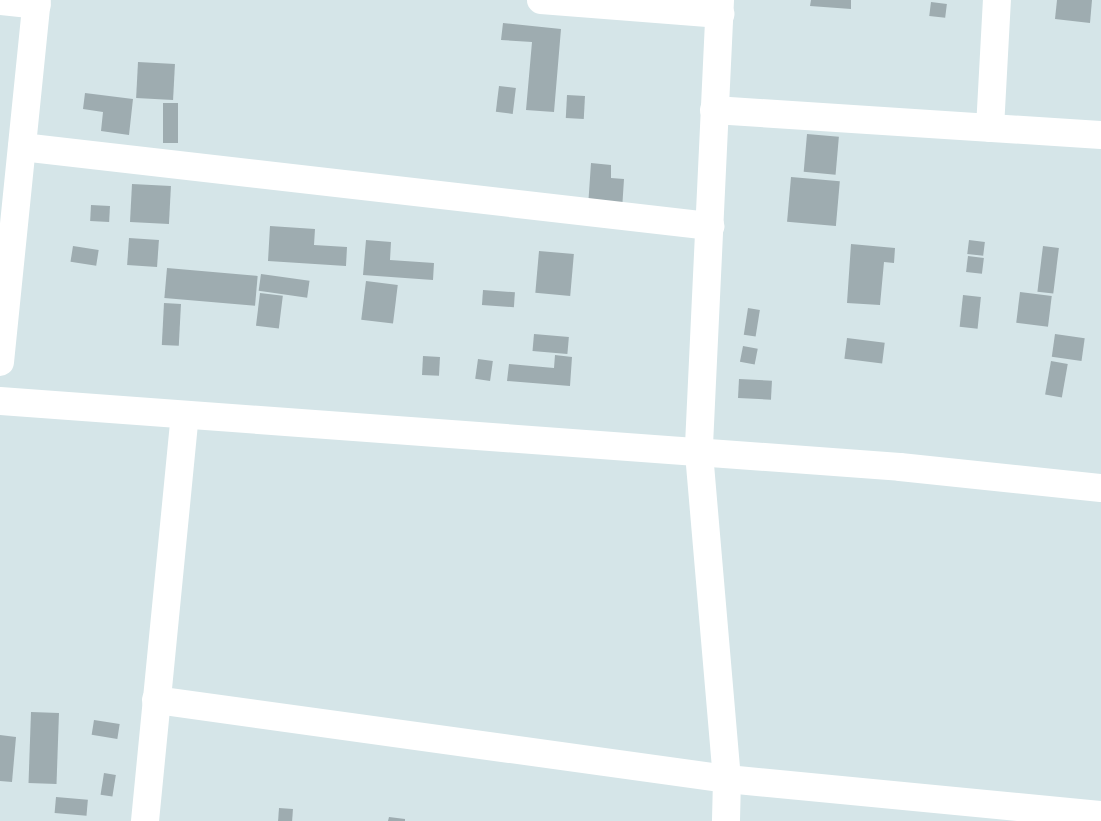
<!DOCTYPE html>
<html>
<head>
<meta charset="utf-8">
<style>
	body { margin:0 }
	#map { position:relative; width:1101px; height:821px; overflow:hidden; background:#d5e5e8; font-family:Merriweather,serif }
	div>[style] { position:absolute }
	.building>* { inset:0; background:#9eacb0; transform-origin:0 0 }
	.minor>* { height:28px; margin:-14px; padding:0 14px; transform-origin:14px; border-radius:14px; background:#fff }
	span { translate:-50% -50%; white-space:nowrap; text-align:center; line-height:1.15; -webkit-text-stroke:4px #fff; paint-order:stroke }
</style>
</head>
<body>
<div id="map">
	<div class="building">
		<div style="clip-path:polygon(811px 0,851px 0,851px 9px,810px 6px)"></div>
		<div style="clip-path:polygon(1057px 0,1092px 0,1090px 23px,1055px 19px)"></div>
		<div style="left:931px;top:2px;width:16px;height:14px;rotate:7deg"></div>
		<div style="clip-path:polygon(503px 23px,561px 29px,554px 112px,526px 110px,532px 42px,501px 40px)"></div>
		<div style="left:138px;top:62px;width:37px;height:36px;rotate:3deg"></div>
		<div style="left:499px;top:86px;width:17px;height:26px;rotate:7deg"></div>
		<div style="clip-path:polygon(85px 93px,133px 99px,129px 135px,101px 131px,103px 112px,83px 109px)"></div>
		<div style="left:567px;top:95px;width:18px;height:23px;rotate:3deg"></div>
		<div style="left:163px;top:103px;width:15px;height:40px"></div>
		<div style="left:807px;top:134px;width:32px;height:38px;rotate:5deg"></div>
		<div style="clip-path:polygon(591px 163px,611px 165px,611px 178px,624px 179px,622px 210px,588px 207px)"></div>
		<div style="left:791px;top:177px;width:49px;height:45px;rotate:5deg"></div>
		<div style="left:132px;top:184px;width:39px;height:38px;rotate:3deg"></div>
		<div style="left:91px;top:205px;width:19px;height:16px;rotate:3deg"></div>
		<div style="clip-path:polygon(270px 226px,315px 229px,314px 245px,347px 247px,346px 266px,268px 261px)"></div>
		<div style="left:129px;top:238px;width:30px;height:27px;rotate:4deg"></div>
		<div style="clip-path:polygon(366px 240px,391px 242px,390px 260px,434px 263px,433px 280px,363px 275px)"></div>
		<div style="left:969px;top:240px;width:16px;height:14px;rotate:7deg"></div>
		<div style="clip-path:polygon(851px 244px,895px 248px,894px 263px,884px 262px,880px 305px,847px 303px)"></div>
		<div style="left:73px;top:246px;width:26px;height:16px;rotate:9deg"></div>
		<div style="left:1043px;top:246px;width:16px;height:46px;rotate:7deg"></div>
		<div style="left:539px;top:251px;width:35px;height:42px;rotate:5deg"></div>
		<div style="left:968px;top:256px;width:16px;height:16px;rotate:7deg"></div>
		<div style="left:167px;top:268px;width:91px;height:30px;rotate:5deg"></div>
		<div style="left:261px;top:274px;width:49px;height:17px;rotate:8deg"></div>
		<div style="left:366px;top:281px;width:32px;height:39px;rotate:7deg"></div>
		<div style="left:483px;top:290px;width:32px;height:15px;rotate:4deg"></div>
		<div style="left:1020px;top:292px;width:32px;height:31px;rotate:7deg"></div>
		<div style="left:260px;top:293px;width:23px;height:33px;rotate:7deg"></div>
		<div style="left:963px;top:295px;width:18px;height:32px;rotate:6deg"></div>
		<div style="left:164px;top:303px;width:17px;height:42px;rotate:3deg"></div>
		<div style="left:748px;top:308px;width:12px;height:27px;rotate:9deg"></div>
		<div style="left:534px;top:334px;width:35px;height:17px;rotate:5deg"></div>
		<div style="left:1055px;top:334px;width:30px;height:23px;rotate:8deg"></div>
		<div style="left:847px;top:338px;width:38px;height:21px;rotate:7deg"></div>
		<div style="left:743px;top:346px;width:15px;height:16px;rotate:11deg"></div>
		<div style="clip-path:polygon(555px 355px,572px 357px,570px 386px,507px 381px,509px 364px,554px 368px)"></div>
		<div style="left:423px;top:356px;width:17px;height:19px;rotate:3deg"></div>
		<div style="left:478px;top:359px;width:15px;height:20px;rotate:8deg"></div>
		<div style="left:1051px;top:361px;width:17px;height:34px;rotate:10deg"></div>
		<div style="left:739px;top:379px;width:33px;height:19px;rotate:3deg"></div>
		<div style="left:31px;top:712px;width:28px;height:71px;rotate:2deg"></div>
		<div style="left:94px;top:720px;width:26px;height:15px;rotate:9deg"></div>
		<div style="clip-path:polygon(0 735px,16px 737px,12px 782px,0 781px)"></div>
		<div style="left:104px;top:773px;width:12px;height:22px;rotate:9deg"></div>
		<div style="left:56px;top:797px;width:32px;height:16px;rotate:5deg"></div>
		<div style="left:279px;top:808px;width:14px;height:13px;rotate:4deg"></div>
		<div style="clip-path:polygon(389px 817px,405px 819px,405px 821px,388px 821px)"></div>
	</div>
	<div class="minor">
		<div style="left:541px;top:0;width:180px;rotate:4.5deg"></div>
		<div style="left:720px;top:0;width:453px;rotate:92.7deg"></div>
		<div style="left:699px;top:453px;width:327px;rotate:85.1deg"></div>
		<div style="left:727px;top:779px;width:42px;rotate:91.4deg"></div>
		<div style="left:0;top:1px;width:37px;rotate:6deg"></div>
		<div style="left:714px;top:110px;width:388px;rotate:3.7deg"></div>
		<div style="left:990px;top:128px;width:128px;rotate:-86.9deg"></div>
		<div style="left:22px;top:147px;width:693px;rotate:6.55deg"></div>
		<div style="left:0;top:362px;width:364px;rotate:-84.2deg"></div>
		<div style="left:0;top:401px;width:902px;rotate:4.19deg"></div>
		<div style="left:900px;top:467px;width:202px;rotate:6deg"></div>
		<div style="left:156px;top:700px;width:576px;rotate:7.88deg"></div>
		<div style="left:727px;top:779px;width:376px;rotate:5.5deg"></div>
		<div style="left:145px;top:821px;width:407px;rotate:-84.4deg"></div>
	</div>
</div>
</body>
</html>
